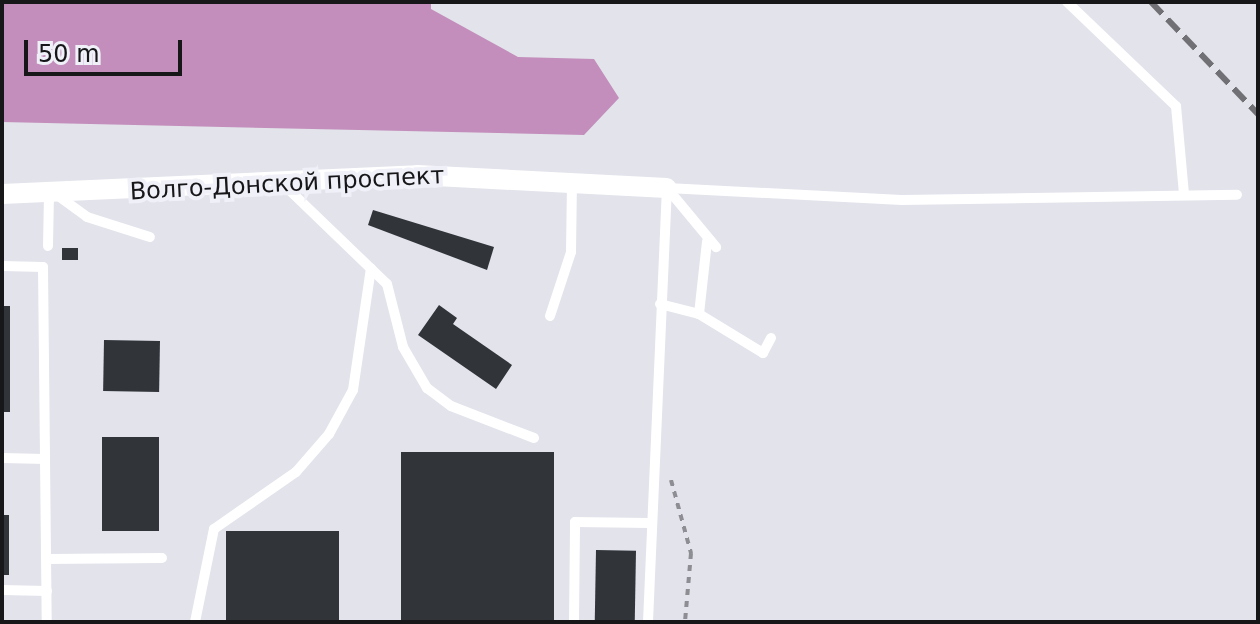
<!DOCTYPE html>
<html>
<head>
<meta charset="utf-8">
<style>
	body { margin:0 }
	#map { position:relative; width:1260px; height:624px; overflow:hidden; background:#e2e3eb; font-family:"DejaVu Sans",sans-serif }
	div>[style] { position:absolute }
	.forest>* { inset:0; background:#c38ebb }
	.building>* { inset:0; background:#31353a; transform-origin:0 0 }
	.path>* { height:4px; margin-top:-2px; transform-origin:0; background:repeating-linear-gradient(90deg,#8d8d93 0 6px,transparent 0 12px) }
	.service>* { height:10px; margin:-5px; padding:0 5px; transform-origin:5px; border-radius:5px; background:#fff }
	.minor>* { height:20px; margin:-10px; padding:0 10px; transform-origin:10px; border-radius:10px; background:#fff }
	.rail>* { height:6px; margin-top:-3px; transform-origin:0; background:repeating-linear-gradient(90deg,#707075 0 16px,transparent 0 24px) }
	span { translate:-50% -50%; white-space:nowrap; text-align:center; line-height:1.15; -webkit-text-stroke:8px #f0f0f8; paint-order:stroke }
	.street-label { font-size:24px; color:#17171a }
	.frame { position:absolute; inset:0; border:4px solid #17171a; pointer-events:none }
	.scale { position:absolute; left:24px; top:40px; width:158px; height:36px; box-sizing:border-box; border:4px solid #17171a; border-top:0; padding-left:10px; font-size:24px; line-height:28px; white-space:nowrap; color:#17171a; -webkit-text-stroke:6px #f0f0f8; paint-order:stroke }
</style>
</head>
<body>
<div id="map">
	<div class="forest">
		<div style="clip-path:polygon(2px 2px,431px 2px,431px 9px,518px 57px,594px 59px,619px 98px,584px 135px,2px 122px)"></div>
	</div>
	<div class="building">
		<div style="clip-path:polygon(373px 210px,494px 247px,487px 270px,368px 225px)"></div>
		<div style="left:62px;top:248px;width:16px;height:12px"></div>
		<div style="clip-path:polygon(439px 305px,457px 318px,453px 324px,512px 365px,496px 389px,418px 335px)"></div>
		<div style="left:2px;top:306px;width:8px;height:106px"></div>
		<div style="left:104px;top:340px;width:56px;height:51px;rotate:1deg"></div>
		<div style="left:102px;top:437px;width:57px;height:94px"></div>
		<div style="left:401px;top:452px;width:153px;height:170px"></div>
		<div style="left:2px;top:515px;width:7px;height:60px"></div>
		<div style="left:226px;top:531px;width:113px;height:91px"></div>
		<div style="left:596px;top:550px;width:40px;height:72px;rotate:1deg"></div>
	</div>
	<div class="path">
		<div style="left:671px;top:480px;width:76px;rotate:74.7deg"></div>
		<div style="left:691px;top:553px;width:69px;rotate:95deg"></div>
	</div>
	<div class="service">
		<div style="left:1067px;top:2px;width:151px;rotate:43.7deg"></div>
		<div style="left:1176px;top:106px;width:88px;rotate:84.8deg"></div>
		<div style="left:283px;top:184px;width:144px;rotate:43.9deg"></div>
		<div style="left:387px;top:284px;width:65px;rotate:75.7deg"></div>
		<div style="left:403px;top:347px;width:48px;rotate:59.7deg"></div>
		<div style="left:427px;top:388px;width:30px;rotate:37deg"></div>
		<div style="left:451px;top:406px;width:89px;rotate:21.1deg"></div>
		<div style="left:667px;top:188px;width:235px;rotate:2.9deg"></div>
		<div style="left:902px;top:200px;width:335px;rotate:-0.9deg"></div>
		<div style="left:667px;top:188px;width:77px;rotate:50.3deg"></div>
		<div style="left:57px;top:195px;width:37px;rotate:36deg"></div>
		<div style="left:87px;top:217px;width:66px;rotate:17.6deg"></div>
		<div style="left:48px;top:246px;width:52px;rotate:-88.9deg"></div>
		<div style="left:2px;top:266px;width:41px;rotate:1.4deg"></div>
		<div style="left:43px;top:267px;width:355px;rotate:89.4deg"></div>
		<div style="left:660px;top:304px;width:40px;rotate:14.4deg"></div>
		<div style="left:699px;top:314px;width:75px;rotate:31.4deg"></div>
		<div style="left:763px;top:353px;width:17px;rotate:-62deg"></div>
		<div style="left:699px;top:314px;width:73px;rotate:-83.7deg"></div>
		<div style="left:550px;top:316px;width:67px;rotate:-71.8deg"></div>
		<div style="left:571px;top:252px;width:70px;rotate:-89.2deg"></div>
		<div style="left:2px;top:458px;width:43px;rotate:1.3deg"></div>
		<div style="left:47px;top:559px;width:115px;rotate:-0.5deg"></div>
		<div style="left:2px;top:590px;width:45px;rotate:1.3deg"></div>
		<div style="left:195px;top:622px;width:95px;rotate:-78.5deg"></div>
		<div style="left:214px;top:529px;width:100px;rotate:-34.8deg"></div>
		<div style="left:296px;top:472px;width:50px;rotate:-49deg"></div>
		<div style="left:329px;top:434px;width:50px;rotate:-61.4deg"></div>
		<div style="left:353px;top:390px;width:123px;rotate:-81.6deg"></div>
		<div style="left:574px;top:622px;width:100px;rotate:-89.4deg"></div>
		<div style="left:575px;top:522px;width:74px;rotate:0.8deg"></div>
		<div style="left:648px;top:622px;width:434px;rotate:-87.5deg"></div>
	</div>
	<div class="minor">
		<div style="left:2px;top:194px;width:415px;rotate:-2.6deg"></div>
		<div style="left:417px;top:175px;width:250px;rotate:3deg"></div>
	</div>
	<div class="rail">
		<div style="left:1151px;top:2px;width:155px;rotate:46.3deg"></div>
	</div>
	<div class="street-label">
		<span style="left:287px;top:184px;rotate:-3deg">Волго-Донской проспект</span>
	</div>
	<div class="frame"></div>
	<div class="scale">50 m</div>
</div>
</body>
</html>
